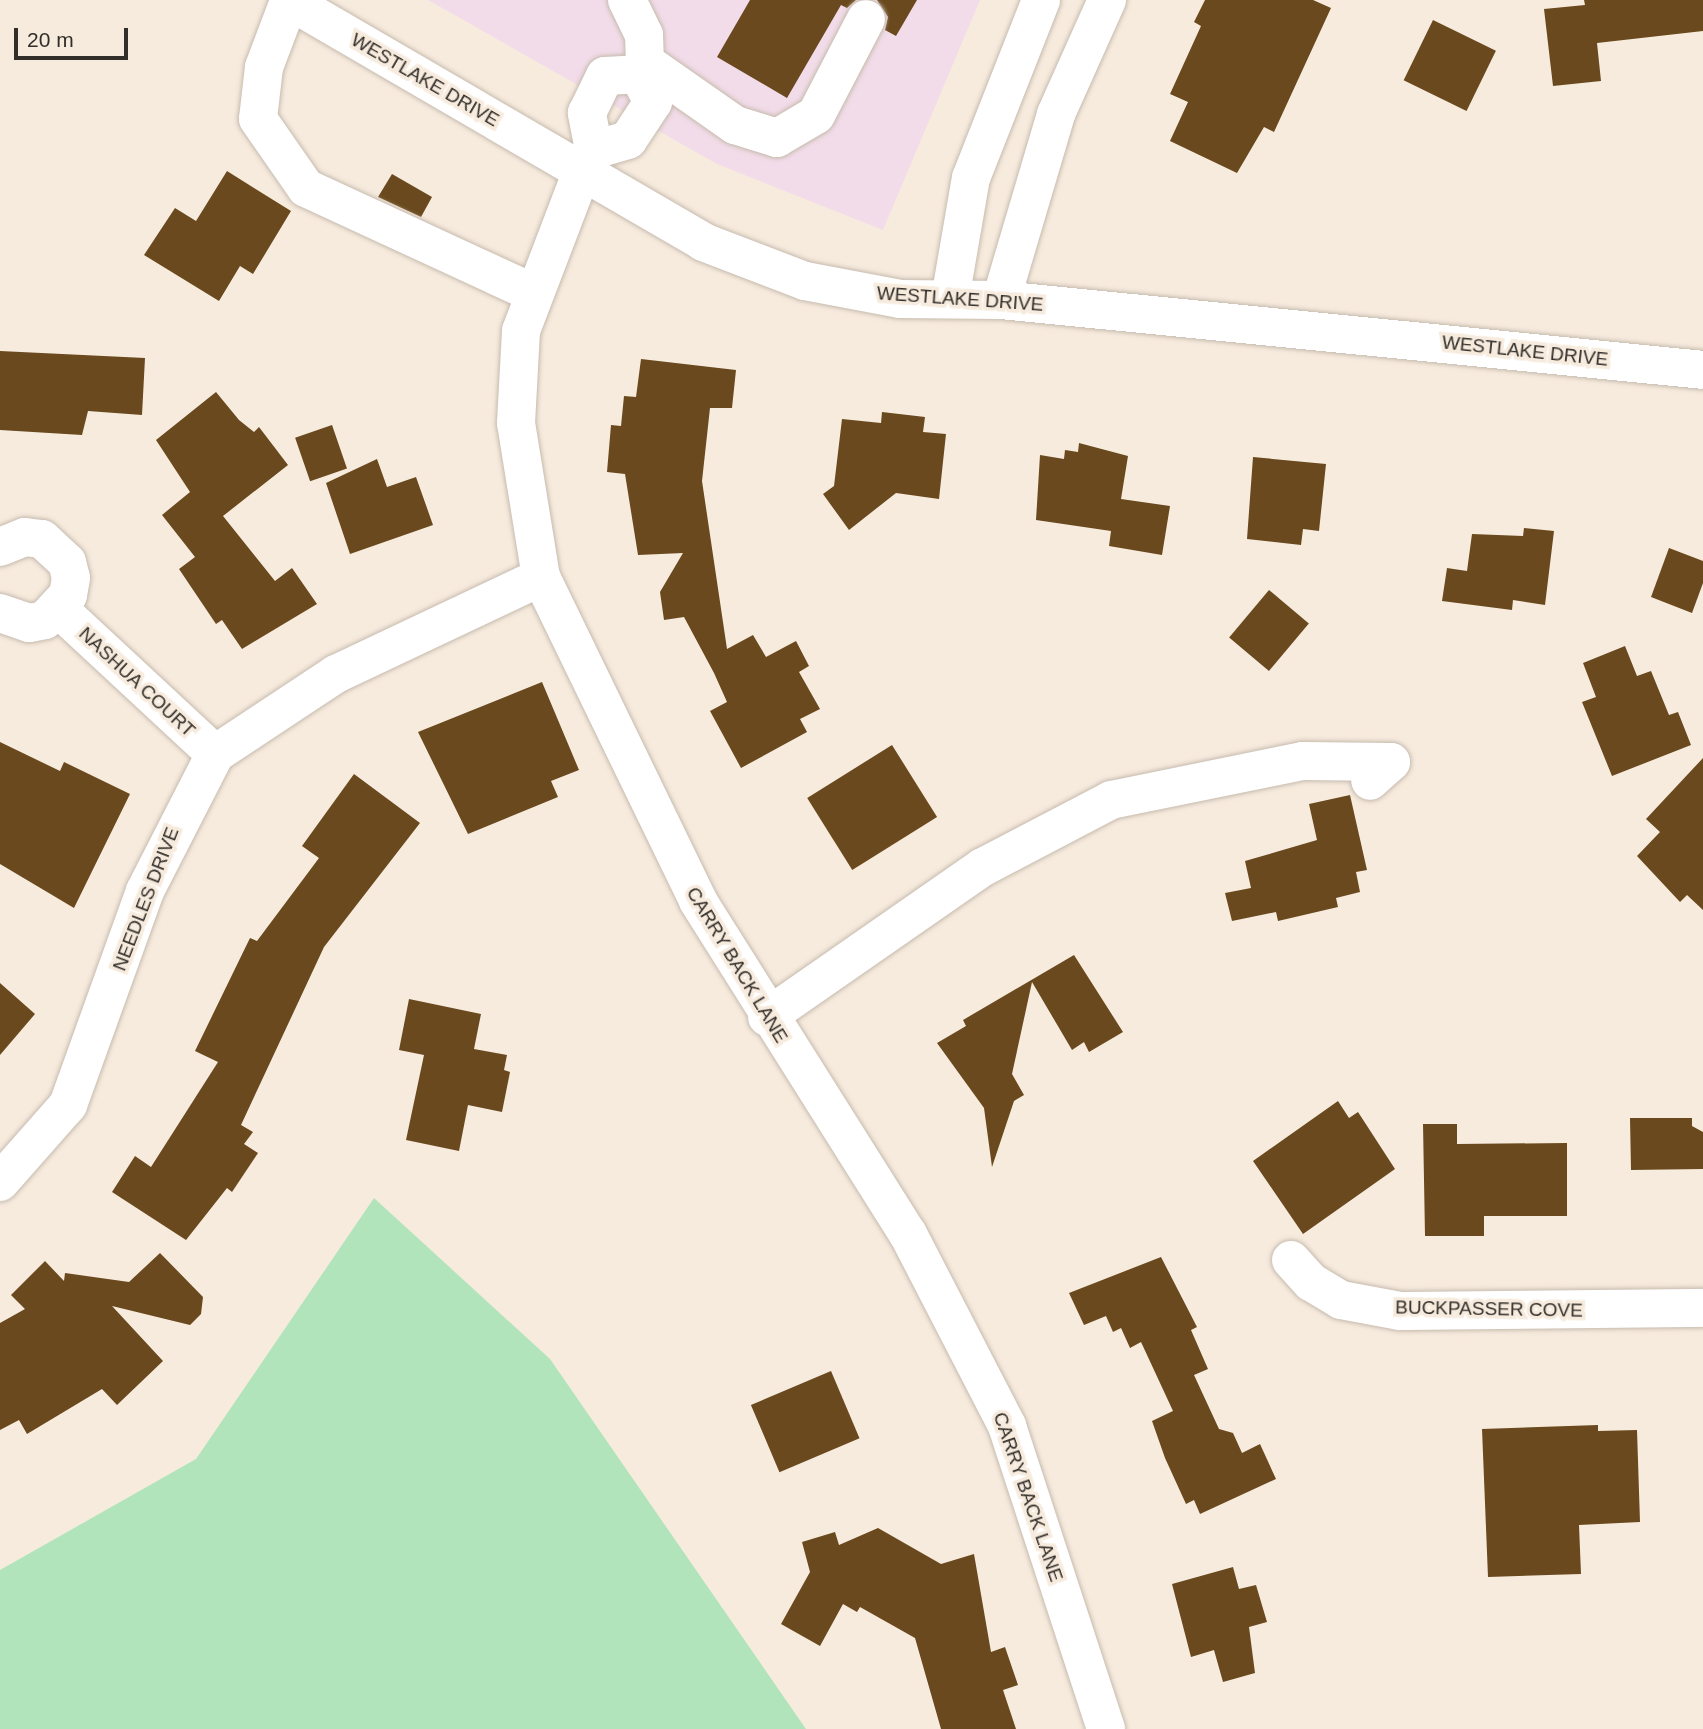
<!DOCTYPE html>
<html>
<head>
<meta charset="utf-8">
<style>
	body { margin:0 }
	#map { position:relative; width:1703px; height:1729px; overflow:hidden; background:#f7ebde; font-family:Arial,sans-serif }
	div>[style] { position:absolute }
	.commercial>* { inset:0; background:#f2dce9 }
	.green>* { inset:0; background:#b1e4bb }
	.building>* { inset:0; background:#69491d; transform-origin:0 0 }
	.roads { filter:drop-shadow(0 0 2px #c6bbae) drop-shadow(0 0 2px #c6bbae) }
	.minor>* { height:38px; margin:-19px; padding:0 19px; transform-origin:19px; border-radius:19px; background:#fff }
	span { translate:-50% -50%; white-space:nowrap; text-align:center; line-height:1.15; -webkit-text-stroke:7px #f7ebde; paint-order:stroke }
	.street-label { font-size:19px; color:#322e29 }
	.scale { position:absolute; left:14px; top:28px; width:114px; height:32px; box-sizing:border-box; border:4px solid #322e29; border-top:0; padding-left:9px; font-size:21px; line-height:24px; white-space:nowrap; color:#322e29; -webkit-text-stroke:5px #f7ebde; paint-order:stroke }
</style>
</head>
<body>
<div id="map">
	<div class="commercial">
		<div style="clip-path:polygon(428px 0,980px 0,883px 230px,717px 164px)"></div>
	</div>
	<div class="green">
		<div style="clip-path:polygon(374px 1198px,550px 1359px,806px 1729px,0 1729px,0 1570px,196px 1459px)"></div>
	</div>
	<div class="building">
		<div style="clip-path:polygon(750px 0,856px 0,847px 8px,841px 5px,787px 98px,717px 57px)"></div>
		<div style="clip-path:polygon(877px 0,917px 0,896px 36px,885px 30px,888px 17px)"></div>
		<div style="clip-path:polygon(1205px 0,1313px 0,1331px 8px,1274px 132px,1264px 127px,1237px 173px,1170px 141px,1188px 102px,1170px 94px,1201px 26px,1194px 22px)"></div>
		<div style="clip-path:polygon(1584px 0,1703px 0,1703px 31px,1597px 43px,1601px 81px,1553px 86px,1544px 9px,1585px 5px)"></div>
		<div style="left:1433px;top:20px;width:70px;height:67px;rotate:26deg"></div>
		<div style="clip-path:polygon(227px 171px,291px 211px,253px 274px,240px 266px,219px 301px,144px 255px,175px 208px,196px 221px)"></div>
		<div style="clip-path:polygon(392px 174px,432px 197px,421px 217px,378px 197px)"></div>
		<div style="clip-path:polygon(0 351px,145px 358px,142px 415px,88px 411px,82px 435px,0 430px)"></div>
		<div style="clip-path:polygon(641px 359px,736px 370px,732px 408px,710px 408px,702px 481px,727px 649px,753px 635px,766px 657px,796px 641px,809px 666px,799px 672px,820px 709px,800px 719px,807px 732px,741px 768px,710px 711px,727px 702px,714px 673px,684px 617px,664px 620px,660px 592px,683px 553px,638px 555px,625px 474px,607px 472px,611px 425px,621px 426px,624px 396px,636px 397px)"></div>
		<div style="clip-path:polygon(216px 392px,239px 420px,254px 432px,259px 427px,288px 465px,223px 516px,275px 581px,292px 568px,317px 604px,242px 649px,222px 620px,216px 624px,179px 569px,195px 557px,162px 515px,190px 492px,156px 440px)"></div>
		<div style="clip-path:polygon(882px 412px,925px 417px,923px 432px,946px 434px,939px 499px,896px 493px,849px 530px,823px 494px,834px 486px,842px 419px,881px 423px)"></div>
		<div style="left:332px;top:425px;width:46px;height:39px;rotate:71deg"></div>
		<div style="clip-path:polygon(1079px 443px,1128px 456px,1121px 499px,1170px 506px,1162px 555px,1109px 546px,1111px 531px,1036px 520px,1040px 455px,1064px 459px,1065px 450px,1078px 452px)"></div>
		<div style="clip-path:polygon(1253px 457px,1326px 464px,1319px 531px,1303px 529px,1301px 545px,1247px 539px)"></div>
		<div style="clip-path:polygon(377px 459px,387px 487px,416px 477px,433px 525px,350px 554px,326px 483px)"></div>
		<div style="clip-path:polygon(1524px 528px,1554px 531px,1545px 605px,1513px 600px,1512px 610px,1442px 601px,1447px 568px,1467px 571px,1472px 534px,1523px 536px)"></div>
		<div style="clip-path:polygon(1669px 548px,1703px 561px,1703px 583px,1692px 613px,1651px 597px)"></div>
		<div style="left:1269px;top:590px;width:52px;height:62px;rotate:40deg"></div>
		<div style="clip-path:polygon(1625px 646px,1637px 676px,1651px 671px,1669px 715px,1678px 712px,1691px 745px,1612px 776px,1582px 702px,1596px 697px,1583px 663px)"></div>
		<div style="clip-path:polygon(542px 682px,579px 770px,551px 781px,558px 797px,468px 834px,418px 732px)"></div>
		<div style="clip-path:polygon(0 742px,60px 771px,64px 762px,130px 794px,74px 908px,0 864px)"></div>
		<div style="left:892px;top:745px;width:85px;height:100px;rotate:58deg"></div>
		<div style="clip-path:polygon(1703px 758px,1703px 910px,1687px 895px,1680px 902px,1637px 856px,1660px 832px,1646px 819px)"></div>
		<div style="clip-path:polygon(354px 774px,420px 823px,324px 947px,241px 1125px,253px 1132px,244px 1144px,258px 1153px,232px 1192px,227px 1188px,186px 1240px,112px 1192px,135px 1156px,151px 1167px,218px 1062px,195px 1051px,250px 938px,257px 941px,319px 858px,302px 846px)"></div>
		<div style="clip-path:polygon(1350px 795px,1367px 870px,1356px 872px,1360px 892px,1336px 898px,1338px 907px,1278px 921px,1276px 912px,1232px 921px,1225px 893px,1251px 888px,1245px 861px,1317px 840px,1309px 804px)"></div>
		<div style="clip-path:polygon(1074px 955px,1123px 1032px,1089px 1052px,1084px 1042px,1072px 1050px,1032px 982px,1012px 1074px,1024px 1095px,1014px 1101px,992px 1167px,984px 1108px,937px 1043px,966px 1026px,963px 1020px)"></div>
		<div style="clip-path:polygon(0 983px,35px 1014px,0 1055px)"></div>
		<div style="clip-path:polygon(409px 999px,481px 1014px,474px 1049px,507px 1055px,504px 1070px,510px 1072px,502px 1112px,468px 1105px,459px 1151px,406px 1140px,424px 1055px,399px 1050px)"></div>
		<div style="clip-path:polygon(1338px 1101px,1349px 1118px,1358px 1112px,1395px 1169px,1303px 1234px,1253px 1161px)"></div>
		<div style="clip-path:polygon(1630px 1118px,1692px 1118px,1692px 1126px,1703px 1132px,1703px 1169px,1631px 1170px)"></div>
		<div style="clip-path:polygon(1423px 1124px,1457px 1124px,1457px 1144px,1567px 1143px,1567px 1216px,1484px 1216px,1484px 1236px,1425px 1236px)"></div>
		<div style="clip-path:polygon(160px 1253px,203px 1297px,201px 1314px,190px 1325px,112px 1306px,163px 1361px,117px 1405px,102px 1389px,27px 1434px,19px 1420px,0 1430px,0 1323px,25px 1309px,11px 1295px,45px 1261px,64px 1281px,65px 1273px,129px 1282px)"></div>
		<div style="clip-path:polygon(1161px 1257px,1197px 1327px,1191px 1330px,1208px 1369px,1194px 1375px,1219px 1429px,1233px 1433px,1242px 1453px,1260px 1444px,1276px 1479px,1200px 1514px,1194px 1500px,1186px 1504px,1165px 1458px,1152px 1421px,1173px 1411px,1141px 1342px,1130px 1348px,1121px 1328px,1113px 1332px,1106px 1316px,1084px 1325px,1069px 1293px)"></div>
		<div style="left:831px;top:1371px;width:73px;height:87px;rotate:67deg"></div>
		<div style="clip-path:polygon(1598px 1425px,1598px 1431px,1637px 1430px,1640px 1522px,1579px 1525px,1581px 1574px,1488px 1577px,1482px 1429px)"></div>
		<div style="clip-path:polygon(878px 1528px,941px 1564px,974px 1554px,991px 1652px,1005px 1647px,1018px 1685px,1003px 1690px,1016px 1729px,941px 1729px,915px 1638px,860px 1607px,857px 1612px,843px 1604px,820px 1646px,781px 1624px,810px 1572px,802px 1542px,835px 1532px,839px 1545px)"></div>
		<div style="clip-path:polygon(1233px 1567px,1239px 1589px,1256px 1585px,1267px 1622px,1249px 1627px,1255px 1673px,1223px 1682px,1214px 1650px,1191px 1657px,1172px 1584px)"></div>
	</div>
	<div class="roads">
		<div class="minor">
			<div style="left:288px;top:0;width:480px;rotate:30.2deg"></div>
			<div style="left:703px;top:242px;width:109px;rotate:20.9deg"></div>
			<div style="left:805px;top:281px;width:97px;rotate:10.7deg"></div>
			<div style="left:900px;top:299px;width:101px;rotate:0.6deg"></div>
			<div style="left:1001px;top:300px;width:705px;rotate:5.69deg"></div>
			<div style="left:627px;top:0;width:39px;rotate:64deg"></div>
			<div style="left:644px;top:35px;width:27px;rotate:88deg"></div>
			<div style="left:645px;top:62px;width:14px;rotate:120deg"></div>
			<div style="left:289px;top:1px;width:71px;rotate:110.7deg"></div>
			<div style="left:264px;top:67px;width:52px;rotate:96.6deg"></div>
			<div style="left:258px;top:119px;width:84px;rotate:55.2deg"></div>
			<div style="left:306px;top:188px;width:250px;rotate:24.8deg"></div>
			<div style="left:645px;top:62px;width:110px;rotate:35deg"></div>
			<div style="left:735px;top:125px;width:44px;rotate:17.2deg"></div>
			<div style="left:777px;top:138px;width:45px;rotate:-30.5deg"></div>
			<div style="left:816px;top:115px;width:108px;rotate:-62.5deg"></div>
			<div style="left:638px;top:74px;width:32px;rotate:62deg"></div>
			<div style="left:653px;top:102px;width:45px;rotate:123.3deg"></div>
			<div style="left:628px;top:140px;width:35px;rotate:164deg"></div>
			<div style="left:594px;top:150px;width:24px;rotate:120deg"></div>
			<div style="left:582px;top:171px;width:171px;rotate:110.9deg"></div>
			<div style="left:521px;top:331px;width:92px;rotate:93.1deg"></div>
			<div style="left:516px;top:423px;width:156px;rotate:80.8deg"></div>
			<div style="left:541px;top:577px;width:360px;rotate:64.1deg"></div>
			<div style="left:698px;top:901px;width:394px;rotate:57.8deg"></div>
			<div style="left:908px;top:1234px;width:216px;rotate:62.7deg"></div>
			<div style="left:1007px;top:1426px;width:319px;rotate:71.9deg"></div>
			<div style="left:594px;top:150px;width:38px;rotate:-101deg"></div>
			<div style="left:587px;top:113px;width:41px;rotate:-64.1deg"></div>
			<div style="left:605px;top:76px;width:33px;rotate:-3deg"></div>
			<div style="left:950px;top:299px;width:123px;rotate:-80.2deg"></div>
			<div style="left:971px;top:178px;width:191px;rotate:-68.5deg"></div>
			<div style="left:1001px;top:300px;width:194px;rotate:-73.5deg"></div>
			<div style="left:1056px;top:114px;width:125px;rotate:-65.9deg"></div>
			<div style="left:0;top:547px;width:27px;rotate:-22deg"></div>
			<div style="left:25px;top:537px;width:17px;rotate:7deg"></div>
			<div style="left:42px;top:539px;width:34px;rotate:43deg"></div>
			<div style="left:67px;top:562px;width:16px;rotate:76deg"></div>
			<div style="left:71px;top:578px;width:17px;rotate:100deg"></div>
			<div style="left:68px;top:595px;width:34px;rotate:133deg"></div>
			<div style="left:45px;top:620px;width:16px;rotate:169deg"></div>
			<div style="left:29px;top:623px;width:31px;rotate:-161deg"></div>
			<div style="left:59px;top:609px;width:213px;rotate:42.9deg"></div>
			<div style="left:767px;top:1017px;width:263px;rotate:-34.8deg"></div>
			<div style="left:983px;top:867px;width:144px;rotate:-27.6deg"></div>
			<div style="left:1111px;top:800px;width:196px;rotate:-11.5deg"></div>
			<div style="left:1303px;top:761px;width:88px;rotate:0.7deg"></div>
			<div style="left:1391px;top:762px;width:28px;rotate:138deg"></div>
			<div style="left:0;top:1182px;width:103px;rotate:-48.6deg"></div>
			<div style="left:68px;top:1105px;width:227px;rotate:-70.2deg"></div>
			<div style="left:145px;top:891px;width:154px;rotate:-62.9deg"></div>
			<div style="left:215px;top:754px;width:145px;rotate:-33.5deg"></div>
			<div style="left:336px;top:674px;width:227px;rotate:-25.3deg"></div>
			<div style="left:1291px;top:1260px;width:30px;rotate:48deg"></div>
			<div style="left:1311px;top:1282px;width:35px;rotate:31deg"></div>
			<div style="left:1341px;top:1300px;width:60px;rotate:10.6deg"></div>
			<div style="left:1400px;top:1311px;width:303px;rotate:-0.6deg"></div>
		</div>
	</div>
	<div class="street-label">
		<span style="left:425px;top:80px;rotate:30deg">WESTLAKE DRIVE</span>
		<span style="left:960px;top:299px;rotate:4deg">WESTLAKE DRIVE</span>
		<span style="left:1525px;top:351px;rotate:6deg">WESTLAKE DRIVE</span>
		<span style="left:137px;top:682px;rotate:43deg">NASHUA COURT</span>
		<span style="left:146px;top:899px;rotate:-69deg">NEEDLES DRIVE</span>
		<span style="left:737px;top:965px;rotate:59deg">CARRY BACK LANE</span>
		<span style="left:1489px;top:1309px;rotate:1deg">BUCKPASSER COVE</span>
		<span style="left:1028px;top:1497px;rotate:71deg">CARRY BACK LANE</span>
	</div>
	<div class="scale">20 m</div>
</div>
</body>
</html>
